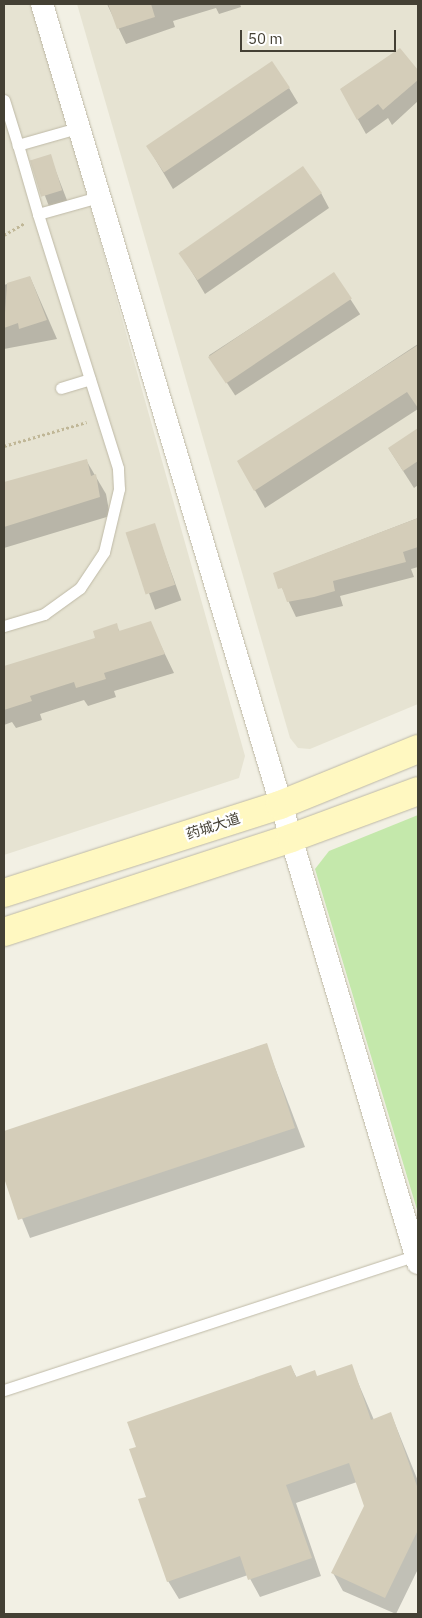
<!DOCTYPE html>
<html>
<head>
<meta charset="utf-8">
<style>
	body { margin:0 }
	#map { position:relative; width:422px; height:1618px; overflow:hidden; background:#f2f0e4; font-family:"IBM Plex Sans","Noto Sans SC",sans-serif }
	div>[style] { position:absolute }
	.residential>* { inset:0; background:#e6e3d2 }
	.green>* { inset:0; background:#c4e8ab }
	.shadow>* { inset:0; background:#0003; transform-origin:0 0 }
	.building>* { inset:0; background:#d4cdb9; transform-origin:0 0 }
	.path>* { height:3px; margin-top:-1.5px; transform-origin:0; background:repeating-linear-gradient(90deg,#c0b797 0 2.5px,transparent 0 5px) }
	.roads { filter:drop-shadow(0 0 1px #beb9a6) drop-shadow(0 0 1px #beb9a6) }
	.service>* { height:11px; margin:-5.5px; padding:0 5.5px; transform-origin:5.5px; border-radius:5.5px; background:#fff }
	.minor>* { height:22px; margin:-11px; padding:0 11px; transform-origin:11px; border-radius:11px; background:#fff }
	.secondary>* { height:28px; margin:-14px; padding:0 14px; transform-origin:14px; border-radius:14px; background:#fff8c1 }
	span { translate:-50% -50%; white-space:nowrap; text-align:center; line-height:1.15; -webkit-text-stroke:4.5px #fff; paint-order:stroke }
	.street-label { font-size:14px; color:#444034 }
	.frame { position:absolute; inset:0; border:5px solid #444034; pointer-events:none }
	.scale { position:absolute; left:240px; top:30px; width:156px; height:22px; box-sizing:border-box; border:2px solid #444034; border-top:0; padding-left:6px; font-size:15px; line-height:18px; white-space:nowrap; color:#444034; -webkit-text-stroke:4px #fff; paint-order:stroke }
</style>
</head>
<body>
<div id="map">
	<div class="residential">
		<div style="clip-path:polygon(4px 4px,38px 4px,81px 173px,245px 756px,239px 778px,4px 855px)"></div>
		<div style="clip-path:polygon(77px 4px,418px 4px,418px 704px,310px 749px,298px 748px,290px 738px)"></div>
	</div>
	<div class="green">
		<div style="clip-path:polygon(418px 815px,418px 1213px,315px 869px,329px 851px)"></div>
	</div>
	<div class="shadow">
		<div style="clip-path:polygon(107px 4px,240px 4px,241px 7px,219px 14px,216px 8px,173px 21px,175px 27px,126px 44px)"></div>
		<div style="clip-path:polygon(400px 50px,418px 73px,418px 101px,392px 125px,388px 118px,366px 134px,341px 89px)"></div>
		<div style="clip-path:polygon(289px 88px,298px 103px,173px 189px,148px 147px)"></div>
		<div style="left:50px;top:156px;width:48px;height:19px;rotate:69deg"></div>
		<div style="clip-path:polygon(321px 193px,329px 208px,205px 294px,180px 252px)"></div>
		<div style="left:334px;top:274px;width:48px;height:149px;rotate:57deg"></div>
		<div style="clip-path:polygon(30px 277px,57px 339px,4px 349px,4px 285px)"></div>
		<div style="clip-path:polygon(418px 344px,418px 409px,265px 508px,239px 462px)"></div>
		<div style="clip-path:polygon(418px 430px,418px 485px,414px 488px,389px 449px)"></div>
		<div style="clip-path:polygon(86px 460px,106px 494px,110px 516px,4px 548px,4px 486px)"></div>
		<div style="clip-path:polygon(418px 518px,418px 567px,411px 569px,414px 577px,340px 596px,343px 606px,296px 617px,275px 573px)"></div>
		<div style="left:154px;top:525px;width:80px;height:28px;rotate:70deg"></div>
		<div style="clip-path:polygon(150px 623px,174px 673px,114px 691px,116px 697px,88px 706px,84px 700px,40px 714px,42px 720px,16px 728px,12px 722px,4px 725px,4px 667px,97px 639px,116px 625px,120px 632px)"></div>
		<div style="clip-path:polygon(266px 1044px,305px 1147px,30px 1238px,4px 1174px,4px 1132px)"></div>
		<div style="clip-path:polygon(351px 1366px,374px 1420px,391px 1414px,418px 1481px,418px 1569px,396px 1614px,343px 1591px,333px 1573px,365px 1506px,357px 1482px,296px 1503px,321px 1576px,260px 1597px,248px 1575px,179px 1599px,168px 1581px,148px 1497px,291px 1367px,297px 1378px,318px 1377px)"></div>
	</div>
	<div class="building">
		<div style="clip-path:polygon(108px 4px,151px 4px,155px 17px,117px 29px)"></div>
		<div style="clip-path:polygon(400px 48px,418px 70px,418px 80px,383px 110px,378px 104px,357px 120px,340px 89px)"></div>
		<div style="left:272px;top:61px;width:32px;height:152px;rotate:56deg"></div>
		<div style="left:51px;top:154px;width:38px;height:22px;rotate:73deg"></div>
		<div style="left:303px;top:166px;width:33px;height:152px;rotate:55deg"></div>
		<div style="left:334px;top:272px;width:32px;height:152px;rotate:56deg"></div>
		<div style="clip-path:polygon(30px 276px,47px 320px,19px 329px,18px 323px,4px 328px,7px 283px)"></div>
		<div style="clip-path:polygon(418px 345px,418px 408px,407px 392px,254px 491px,237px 461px)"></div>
		<div style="clip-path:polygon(418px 428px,418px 461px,403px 471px,388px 448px)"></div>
		<div style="clip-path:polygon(87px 459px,91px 476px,96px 474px,100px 497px,4px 527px,4px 482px)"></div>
		<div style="clip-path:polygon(418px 518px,418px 547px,403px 552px,406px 562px,333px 581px,335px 591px,314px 597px,287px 602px,282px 588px,278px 589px,273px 573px)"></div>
		<div style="left:155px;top:523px;width:65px;height:31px;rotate:72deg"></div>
		<div style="clip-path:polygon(151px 621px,165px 654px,104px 673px,106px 679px,76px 688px,74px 682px,30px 696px,32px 701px,4px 710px,4px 666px,95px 638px,93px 631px,117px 623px,119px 631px)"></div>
		<div style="clip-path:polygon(267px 1043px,295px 1128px,18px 1220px,4px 1178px,4px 1131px)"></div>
		<div style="clip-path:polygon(352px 1364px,371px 1420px,391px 1412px,418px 1489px,418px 1530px,385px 1598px,331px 1573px,364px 1506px,349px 1463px,286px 1485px,312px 1558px,248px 1580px,240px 1556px,167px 1582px,138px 1499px,146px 1497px,129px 1449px,136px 1447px,127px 1422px,291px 1365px,296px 1377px,315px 1370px,317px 1376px)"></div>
	</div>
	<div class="path">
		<div style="left:4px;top:235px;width:24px;rotate:-30deg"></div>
		<div style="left:4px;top:446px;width:86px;rotate:-16.1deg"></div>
	</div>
	<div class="roads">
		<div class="service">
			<div style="left:4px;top:100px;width:47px;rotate:72.7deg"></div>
			<div style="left:81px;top:127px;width:66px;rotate:164.1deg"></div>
			<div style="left:18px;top:145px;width:72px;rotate:73.8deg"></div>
			<div style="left:38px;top:214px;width:66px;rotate:-15.7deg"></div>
			<div style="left:61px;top:388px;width:30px;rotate:-17deg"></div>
			<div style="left:4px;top:626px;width:42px;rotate:-16.7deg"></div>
			<div style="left:44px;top:614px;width:44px;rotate:-35.8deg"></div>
			<div style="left:80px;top:588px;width:43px;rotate:-56.3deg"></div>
			<div style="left:104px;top:552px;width:65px;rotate:-76.6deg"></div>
			<div style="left:119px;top:489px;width:21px;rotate:-93deg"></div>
			<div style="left:118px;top:468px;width:266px;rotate:-107.5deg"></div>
			<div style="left:4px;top:1390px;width:435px;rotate:-18.1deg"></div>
		</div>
		<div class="minor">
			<div style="left:42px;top:4px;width:1314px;rotate:73.37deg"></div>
		</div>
		<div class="secondary">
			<div style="left:4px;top:893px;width:290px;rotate:-17.7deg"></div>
			<div style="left:280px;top:805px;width:149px;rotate:-22.1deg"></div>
			<div style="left:4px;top:932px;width:302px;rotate:-18.1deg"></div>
			<div style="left:291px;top:838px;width:135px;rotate:-20.3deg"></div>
		</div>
	</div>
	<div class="street-label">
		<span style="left:213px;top:826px;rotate:-18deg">药城大道</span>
	</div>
	<div class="frame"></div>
	<div class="scale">50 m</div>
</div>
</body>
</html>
